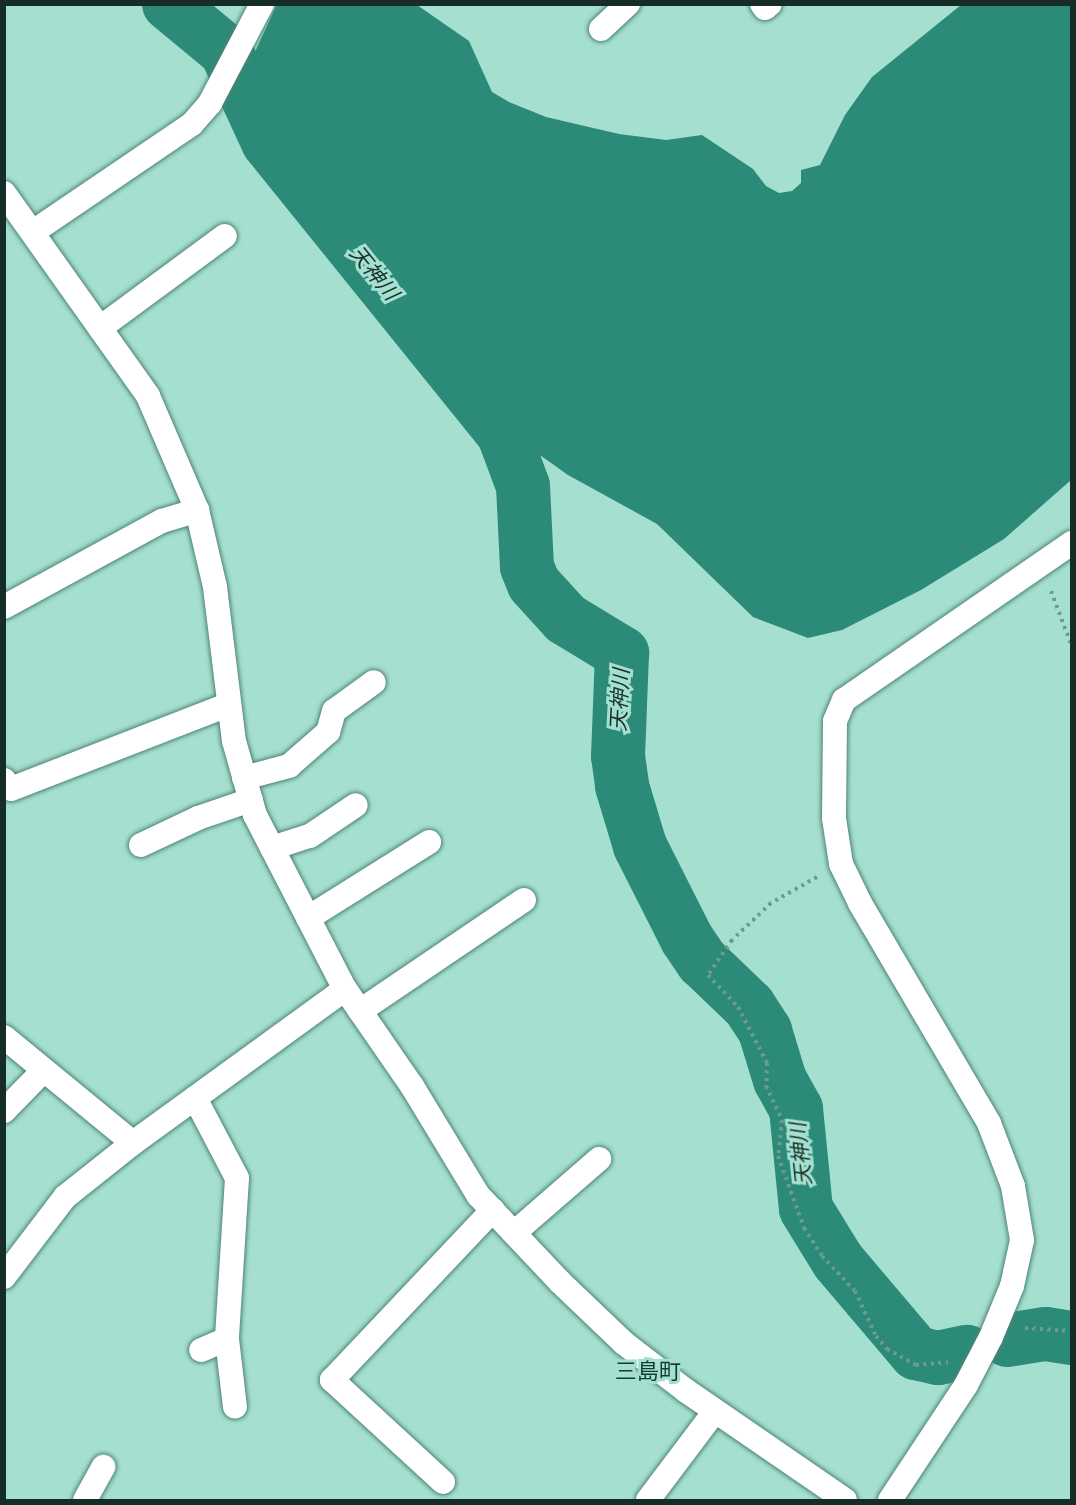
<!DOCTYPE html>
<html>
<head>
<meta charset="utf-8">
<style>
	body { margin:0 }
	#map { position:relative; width:1076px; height:1505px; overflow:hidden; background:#a5dfd0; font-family:"Space Grotesk","Noto Sans JP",sans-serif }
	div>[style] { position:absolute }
	.water>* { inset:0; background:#2c8b78 }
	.river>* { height:54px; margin:-27px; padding:0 27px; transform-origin:27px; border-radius:27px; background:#2c8b78 }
	.path>* { height:4px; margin-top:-2px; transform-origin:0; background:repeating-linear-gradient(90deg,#6e9b8f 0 3px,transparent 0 7.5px) }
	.roads { filter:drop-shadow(0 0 2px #4c8376) drop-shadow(0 0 2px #4c8376) }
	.minor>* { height:24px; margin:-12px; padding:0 12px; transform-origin:12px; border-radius:12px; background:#fff }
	span { translate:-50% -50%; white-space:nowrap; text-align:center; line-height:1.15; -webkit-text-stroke:6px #a5dfd0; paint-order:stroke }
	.water-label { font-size:21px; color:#15322b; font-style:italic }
	.quarter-label { font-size:22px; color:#113c33 }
	.frame { position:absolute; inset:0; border:6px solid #152c27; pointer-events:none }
</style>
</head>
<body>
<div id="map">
	<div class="water">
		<div style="clip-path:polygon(277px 4px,417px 5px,469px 41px,492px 92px,509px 102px,546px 117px,619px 134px,666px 140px,702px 135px,753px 169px,766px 186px,779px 193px,792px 191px,801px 183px,801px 170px,820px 165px,845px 115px,872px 77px,961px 5px,1071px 5px,1071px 480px,1004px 539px,921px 590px,842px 630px,808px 638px,753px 617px,657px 524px,568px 475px,530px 448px,298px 164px,280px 140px,248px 67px)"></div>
	</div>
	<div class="river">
		<div style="left:169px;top:4px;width:74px;rotate:39.5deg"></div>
		<div style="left:226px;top:51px;width:100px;rotate:65.2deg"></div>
		<div style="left:268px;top:142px;width:376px;rotate:51.1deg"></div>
		<div style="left:504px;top:435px;width:54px;rotate:69.6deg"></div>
		<div style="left:523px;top:486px;width:81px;rotate:87.2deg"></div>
		<div style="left:527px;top:567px;width:18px;rotate:68deg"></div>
		<div style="left:534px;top:584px;width:47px;rotate:47.6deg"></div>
		<div style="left:566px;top:619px;width:66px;rotate:31.3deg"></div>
		<div style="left:622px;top:653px;width:103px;rotate:92.2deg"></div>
		<div style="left:618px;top:756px;width:30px;rotate:82deg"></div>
		<div style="left:622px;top:786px;width:63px;rotate:73.3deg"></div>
		<div style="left:640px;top:846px;width:104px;rotate:63.2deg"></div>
		<div style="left:687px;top:939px;width:27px;rotate:56deg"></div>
		<div style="left:702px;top:961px;width:65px;rotate:43.8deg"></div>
		<div style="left:749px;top:1006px;width:30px;rotate:57deg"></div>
		<div style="left:765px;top:1031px;width:51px;rotate:73deg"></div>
		<div style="left:780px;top:1080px;width:33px;rotate:61deg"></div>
		<div style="left:796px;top:1109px;width:100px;rotate:84.3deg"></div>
		<div style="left:806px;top:1209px;width:61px;rotate:58.4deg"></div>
		<div style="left:838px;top:1261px;width:121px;rotate:49.7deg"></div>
		<div style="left:916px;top:1353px;width:23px;rotate:13deg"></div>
		<div style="left:938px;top:1358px;width:30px;rotate:-12deg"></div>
		<div style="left:1007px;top:1340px;width:39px;rotate:-9deg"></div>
		<div style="left:1046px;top:1334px;width:26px;rotate:9deg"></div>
	</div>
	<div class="path">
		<div style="left:1051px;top:591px;width:60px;rotate:69.4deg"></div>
		<div style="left:817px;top:877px;width:53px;rotate:150.5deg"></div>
		<div style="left:771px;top:903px;width:54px;rotate:136.5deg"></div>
		<div style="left:732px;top:940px;width:42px;rotate:124.4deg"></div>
		<div style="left:708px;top:975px;width:44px;rotate:46.8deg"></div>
		<div style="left:738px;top:1007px;width:63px;rotate:62.6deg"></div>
		<div style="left:767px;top:1063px;width:23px;rotate:92deg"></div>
		<div style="left:766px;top:1086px;width:38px;rotate:65deg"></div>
		<div style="left:782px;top:1120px;width:36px;rotate:96deg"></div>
		<div style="left:778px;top:1156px;width:77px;rotate:70.1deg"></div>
		<div style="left:804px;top:1228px;width:33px;rotate:57deg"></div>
		<div style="left:822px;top:1256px;width:48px;rotate:46.7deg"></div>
		<div style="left:855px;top:1291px;width:50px;rotate:65deg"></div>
		<div style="left:876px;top:1336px;width:17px;rotate:50deg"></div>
		<div style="left:887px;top:1349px;width:33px;rotate:29deg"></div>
		<div style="left:916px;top:1365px;width:32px;rotate:-5deg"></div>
		<div style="left:1025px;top:1328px;width:47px;rotate:3.7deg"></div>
	</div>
	<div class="roads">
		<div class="minor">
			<div style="left:762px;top:4px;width:5px;rotate:53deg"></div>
			<div style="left:765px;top:8px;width:6px;rotate:-39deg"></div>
			<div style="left:601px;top:29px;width:37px;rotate:-43deg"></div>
			<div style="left:4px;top:193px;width:249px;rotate:54.6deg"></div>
			<div style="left:148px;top:396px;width:124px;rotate:66.7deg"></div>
			<div style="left:197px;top:510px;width:79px;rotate:76.8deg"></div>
			<div style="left:215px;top:587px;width:155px;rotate:83deg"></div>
			<div style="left:234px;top:741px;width:77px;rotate:74.2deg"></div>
			<div style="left:255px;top:815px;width:196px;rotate:62.7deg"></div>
			<div style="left:345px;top:989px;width:118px;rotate:55.4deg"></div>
			<div style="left:412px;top:1086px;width:127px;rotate:58.8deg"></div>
			<div style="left:478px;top:1195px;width:120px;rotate:46.7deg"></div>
			<div style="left:560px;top:1282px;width:88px;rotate:43.6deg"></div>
			<div style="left:624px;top:1343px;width:77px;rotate:37.6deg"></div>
			<div style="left:685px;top:1390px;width:194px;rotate:34.5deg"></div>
			<div style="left:33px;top:232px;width:192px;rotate:-34.2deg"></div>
			<div style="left:192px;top:124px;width:28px;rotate:-49deg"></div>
			<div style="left:210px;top:103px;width:112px;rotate:-62.3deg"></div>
			<div style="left:100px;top:328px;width:155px;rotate:-36.4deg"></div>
			<div style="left:4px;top:607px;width:180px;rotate:-28.6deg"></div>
			<div style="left:162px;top:521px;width:37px;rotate:-17deg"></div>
			<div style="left:244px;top:778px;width:47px;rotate:-14.9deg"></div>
			<div style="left:289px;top:766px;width:52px;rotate:-41.1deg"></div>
			<div style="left:328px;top:732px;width:22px;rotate:-74deg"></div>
			<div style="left:334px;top:711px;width:49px;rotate:-35.9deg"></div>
			<div style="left:4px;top:780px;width:11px;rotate:52deg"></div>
			<div style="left:11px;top:789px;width:233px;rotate:-21.2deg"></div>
			<div style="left:141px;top:845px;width:63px;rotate:-25.3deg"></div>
			<div style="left:198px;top:818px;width:56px;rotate:-18.8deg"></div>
			<div style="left:272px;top:848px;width:40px;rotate:-18deg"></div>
			<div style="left:310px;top:836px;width:55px;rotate:-34deg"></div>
			<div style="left:308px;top:918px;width:143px;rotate:-32.1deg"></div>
			<div style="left:360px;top:1011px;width:198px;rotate:-34.1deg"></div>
			<div style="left:4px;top:1037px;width:167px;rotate:39.4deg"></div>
			<div style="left:195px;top:1098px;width:90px;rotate:62.3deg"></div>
			<div style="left:237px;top:1178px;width:161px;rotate:93.6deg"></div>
			<div style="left:227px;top:1339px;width:28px;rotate:157deg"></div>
			<div style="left:4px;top:1111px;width:57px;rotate:-45.7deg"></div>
			<div style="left:514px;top:1233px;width:113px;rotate:-41deg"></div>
			<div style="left:4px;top:1277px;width:101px;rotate:-52.7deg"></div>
			<div style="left:65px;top:1197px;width:87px;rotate:-38.5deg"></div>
			<div style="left:133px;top:1143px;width:262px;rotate:-36deg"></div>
			<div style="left:227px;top:1339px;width:68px;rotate:83.3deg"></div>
			<div style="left:443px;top:1482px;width:151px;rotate:-137.4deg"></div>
			<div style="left:332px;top:1380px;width:234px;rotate:-46.6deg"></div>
			<div style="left:85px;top:1500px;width:38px;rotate:-61deg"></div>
			<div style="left:648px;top:1500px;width:111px;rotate:-53deg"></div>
			<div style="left:890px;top:1500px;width:138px;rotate:-56.5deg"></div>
			<div style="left:966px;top:1385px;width:54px;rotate:-62.5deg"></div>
			<div style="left:991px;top:1337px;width:55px;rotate:-67.6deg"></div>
			<div style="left:1012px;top:1286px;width:47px;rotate:-77.7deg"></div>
			<div style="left:1022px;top:1240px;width:55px;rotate:-99.5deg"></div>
			<div style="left:1013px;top:1186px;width:67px;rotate:-110.9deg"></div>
			<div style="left:989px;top:1123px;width:255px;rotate:-120.4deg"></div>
			<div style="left:860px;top:903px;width:43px;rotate:-116deg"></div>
			<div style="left:841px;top:864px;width:47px;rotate:-98.7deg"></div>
			<div style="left:834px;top:818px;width:97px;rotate:-89.4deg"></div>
			<div style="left:835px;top:721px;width:23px;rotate:-67deg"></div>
			<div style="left:844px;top:700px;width:277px;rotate:-34.6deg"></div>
		</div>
	</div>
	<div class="water-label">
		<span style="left:374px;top:273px;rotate:51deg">天神川</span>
		<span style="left:620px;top:700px;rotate:-87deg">天神川</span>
		<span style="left:801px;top:1154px;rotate:-96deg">天神川</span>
	</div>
	<div class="quarter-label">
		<span style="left:648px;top:1372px">三島町</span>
	</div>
	<div class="frame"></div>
</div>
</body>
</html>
